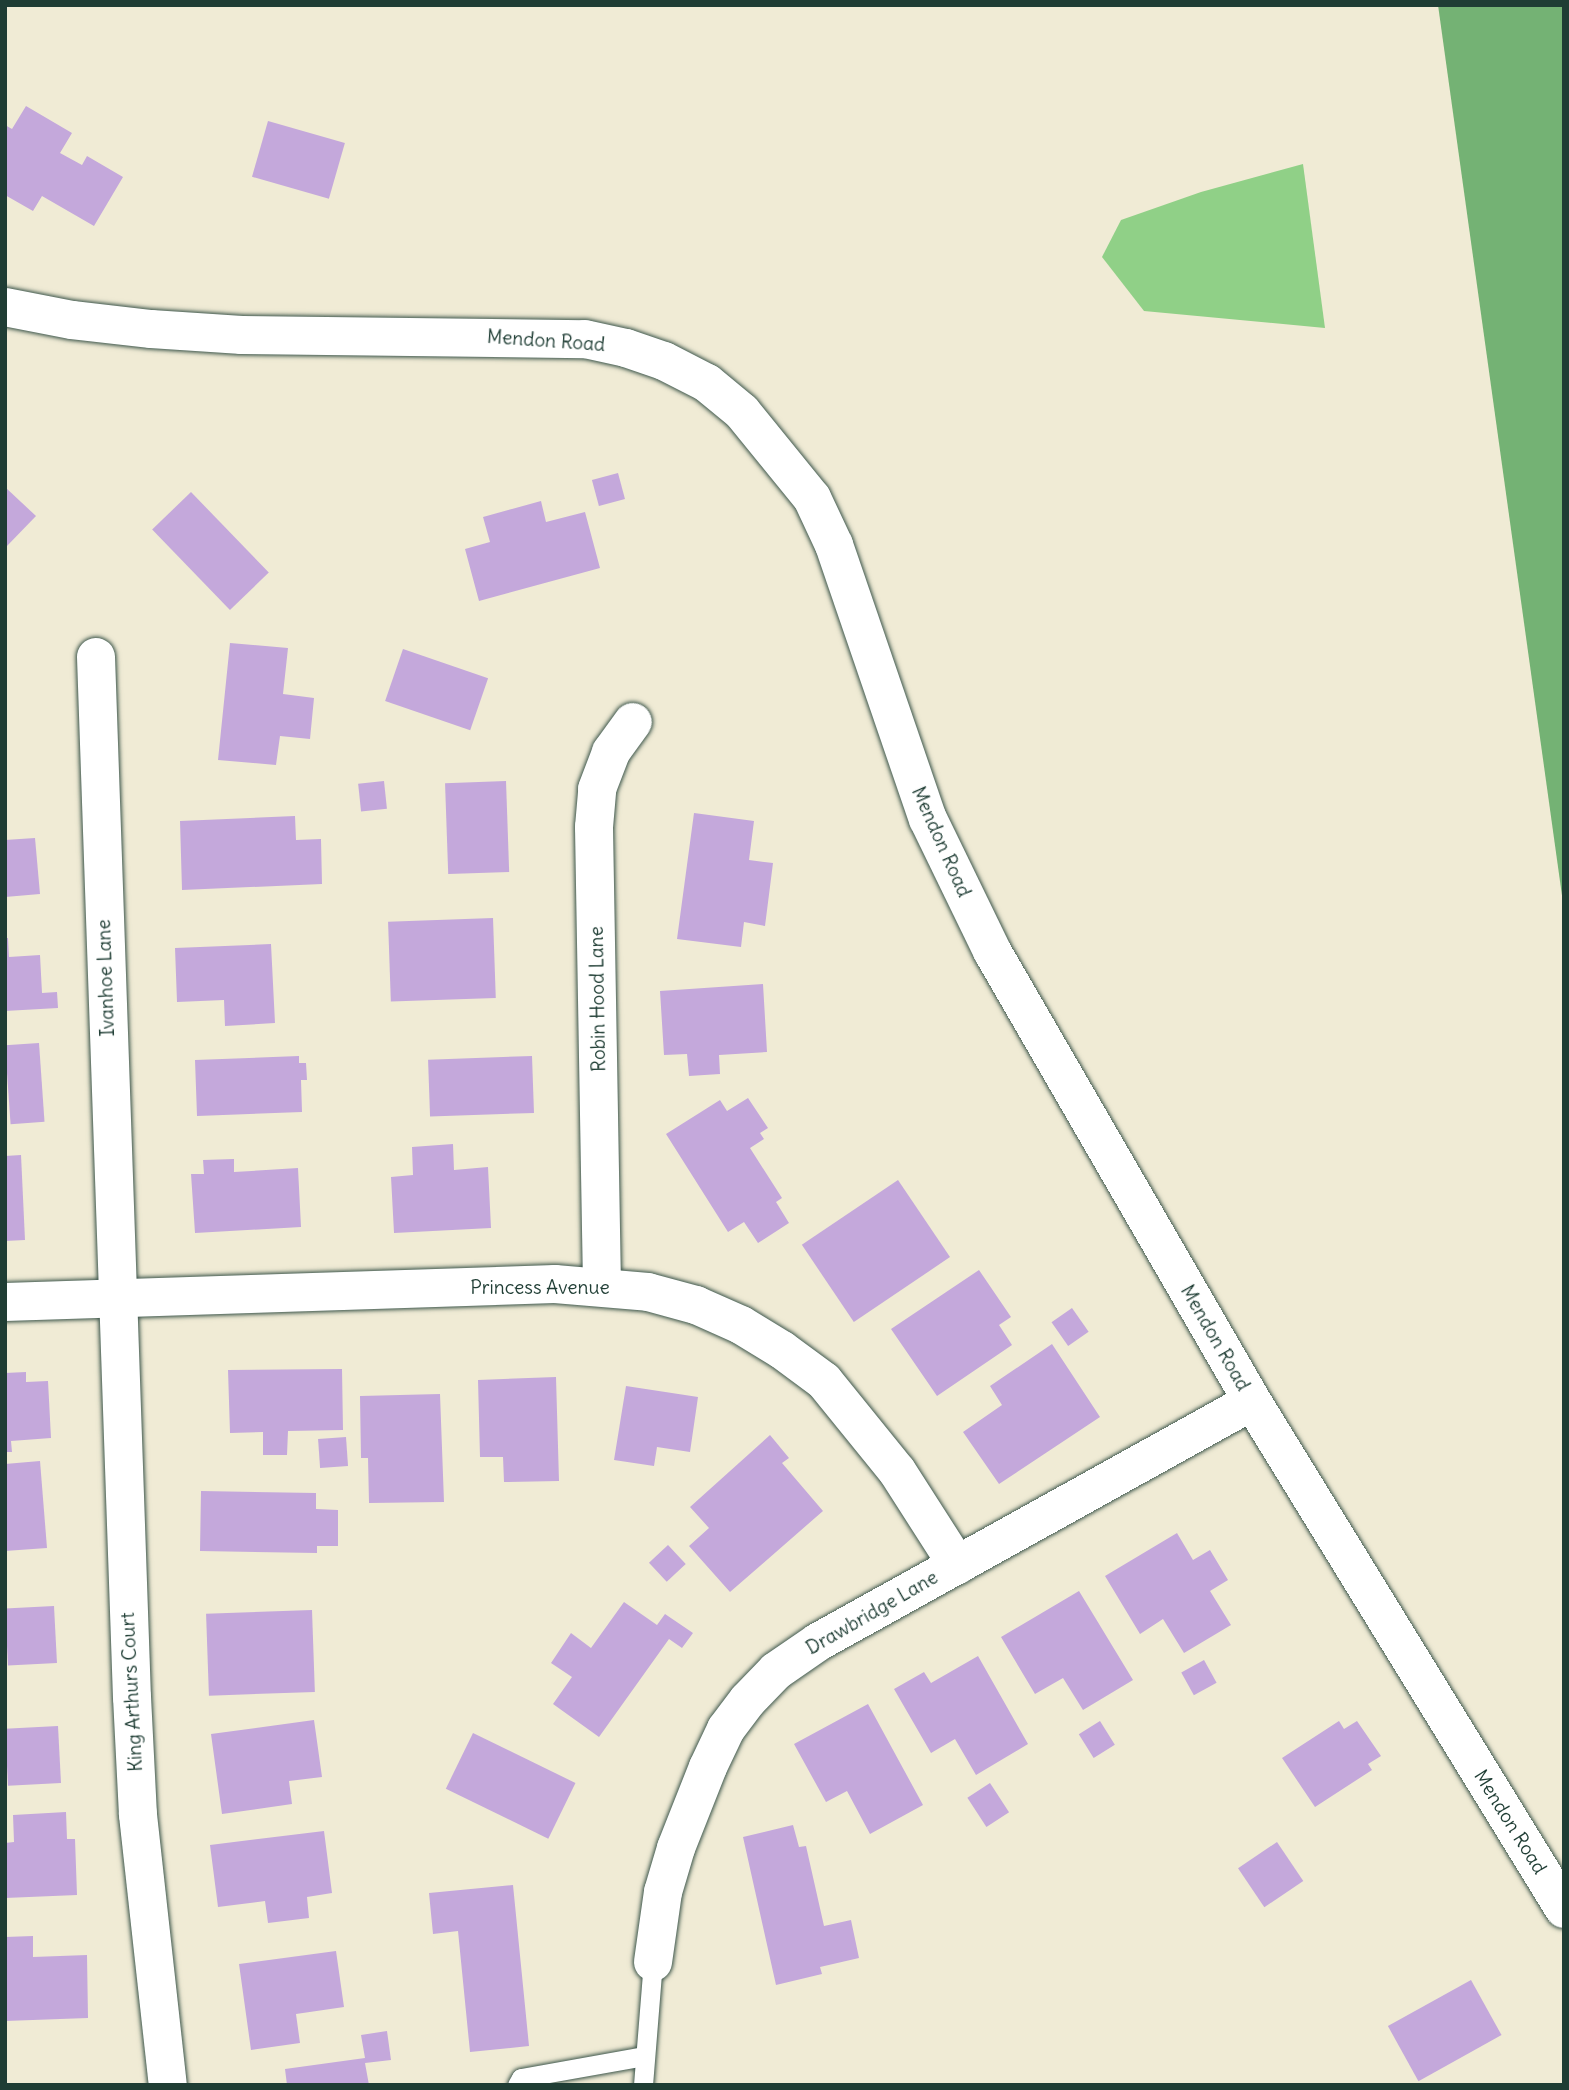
<!DOCTYPE html>
<html>
<head>
<meta charset="utf-8">
<style>
	body { margin:0 }
	#map { position:relative; width:1569px; height:2090px; overflow:hidden; background:#f0ebd5; font-family:Delius,sans-serif }
	div>[style] { position:absolute }
	.green>* { inset:0; background:#90d087 }
	.forest>* { inset:0; background:#74b274 }
	.building>* { inset:0; background:#c4a8db; transform-origin:0 0 }
	.roads { filter:drop-shadow(0 0 2px #3e574c) drop-shadow(0 0 2px #3e574c) }
	.lane>* { height:19px; margin:-9.5px; padding:0 9.5px; transform-origin:9.5px; border-radius:9.5px; background:#fff }
	.street>* { height:38px; margin:-19px; padding:0 19px; transform-origin:19px; border-radius:19px; background:#fff }
	.secondary>* { height:38px; margin:-19px; padding:0 19px; transform-origin:19px; border-radius:19px; background:#fff }
	span { translate:-50% -50%; white-space:nowrap; text-align:center; line-height:1.15; -webkit-text-stroke:5px #fff; paint-order:stroke }
	.street-label { font-size:19px; color:#1f3d34 }
	.frame { position:absolute; inset:0; border:7px solid #1f3d34; pointer-events:none }
</style>
</head>
<body>
<div id="map">
	<div class="green">
		<div style="clip-path:polygon(1303px 164px,1325px 328px,1144px 311px,1102px 257px,1121px 220px,1201px 192px)"></div>
	</div>
	<div class="forest">
		<div style="clip-path:polygon(1438px 5px,1564px 5px,1564px 910px)"></div>
	</div>
	<div class="building">
		<div style="clip-path:polygon(26px 106px,72px 133px,60px 153px,82px 165px,87px 156px,123px 177px,94px 226px,42px 196px,33px 211px,5px 195px,5px 125px,12px 129px)"></div>
		<div style="left:268px;top:121px;width:80px;height:58px;rotate:16deg"></div>
		<div style="left:618px;top:473px;width:27px;height:27px;rotate:75deg"></div>
		<div style="clip-path:polygon(5px 487px,36px 516px,5px 548px)"></div>
		<div style="left:191px;top:492px;width:112px;height:54px;rotate:46deg"></div>
		<div style="clip-path:polygon(541px 501px,546px 522px,585px 512px,600px 568px,479px 601px,465px 549px,490px 542px,483px 517px)"></div>
		<div style="clip-path:polygon(230px 643px,288px 648px,283px 694px,314px 698px,310px 739px,280px 736px,276px 765px,218px 760px)"></div>
		<div style="left:403px;top:649px;width:90px;height:55px;rotate:19deg"></div>
		<div style="left:384px;top:781px;width:28px;height:26px;rotate:84deg"></div>
		<div style="left:506px;top:781px;width:91px;height:61px;rotate:88deg"></div>
		<div style="clip-path:polygon(694px 813px,754px 821px,749px 860px,773px 863px,765px 926px,744px 922px,741px 947px,677px 939px)"></div>
		<div style="clip-path:polygon(295px 816px,296px 840px,321px 839px,322px 884px,182px 890px,180px 821px)"></div>
		<div style="clip-path:polygon(35px 838px,40px 894px,5px 897px,5px 840px)"></div>
		<div style="left:493px;top:918px;width:80px;height:105px;rotate:88deg"></div>
		<div style="clip-path:polygon(5px 938px,8px 938px,9px 957px,40px 955px,42px 993px,57px 992px,58px 1008px,5px 1011px)"></div>
		<div style="clip-path:polygon(271px 944px,275px 1023px,225px 1026px,224px 1000px,177px 1002px,175px 948px)"></div>
		<div style="clip-path:polygon(763px 984px,767px 1052px,719px 1055px,720px 1074px,689px 1076px,687px 1054px,664px 1055px,660px 991px)"></div>
		<div style="left:39px;top:1043px;width:79px;height:34px;rotate:86deg"></div>
		<div style="clip-path:polygon(299px 1056px,299px 1063px,306px 1063px,307px 1080px,301px 1080px,302px 1112px,197px 1116px,195px 1060px)"></div>
		<div style="left:532px;top:1056px;width:57px;height:104px;rotate:88deg"></div>
		<div style="clip-path:polygon(748px 1098px,768px 1128px,760px 1133px,764px 1139px,750px 1148px,782px 1198px,776px 1202px,789px 1223px,758px 1243px,744px 1222px,728px 1232px,666px 1134px,720px 1100px,727px 1111px)"></div>
		<div style="clip-path:polygon(453px 1144px,454px 1170px,488px 1167px,491px 1228px,394px 1233px,391px 1177px,413px 1175px,412px 1147px)"></div>
		<div style="clip-path:polygon(21px 1155px,25px 1240px,5px 1241px,5px 1156px)"></div>
		<div style="clip-path:polygon(234px 1159px,234px 1172px,298px 1168px,301px 1227px,195px 1233px,191px 1174px,204px 1174px,203px 1160px)"></div>
		<div style="left:898px;top:1180px;width:93px;height:116px;rotate:56deg"></div>
		<div style="clip-path:polygon(979px 1270px,1011px 1317px,999px 1325px,1012px 1345px,937px 1396px,891px 1329px)"></div>
		<div style="left:1072px;top:1308px;width:29px;height:25px;rotate:55deg"></div>
		<div style="clip-path:polygon(1052px 1344px,1100px 1417px,999px 1484px,963px 1432px,1002px 1405px,990px 1386px)"></div>
		<div style="clip-path:polygon(342px 1369px,343px 1430px,288px 1431px,287px 1455px,263px 1455px,263px 1432px,230px 1433px,228px 1370px)"></div>
		<div style="clip-path:polygon(26px 1372px,26px 1382px,48px 1381px,51px 1438px,11px 1441px,12px 1452px,5px 1452px,5px 1373px)"></div>
		<div style="clip-path:polygon(556px 1377px,559px 1481px,504px 1482px,503px 1457px,480px 1457px,478px 1380px)"></div>
		<div style="clip-path:polygon(626px 1386px,698px 1397px,690px 1452px,657px 1447px,654px 1466px,614px 1460px)"></div>
		<div style="clip-path:polygon(440px 1394px,444px 1502px,369px 1503px,368px 1458px,361px 1458px,360px 1396px)"></div>
		<div style="clip-path:polygon(770px 1435px,789px 1458px,782px 1463px,823px 1511px,730px 1592px,689px 1546px,709px 1528px,690px 1507px)"></div>
		<div style="left:346px;top:1437px;width:29px;height:28px;rotate:86deg"></div>
		<div style="clip-path:polygon(40px 1461px,47px 1548px,5px 1551px,5px 1464px)"></div>
		<div style="clip-path:polygon(201px 1491px,316px 1493px,316px 1509px,338px 1510px,338px 1546px,317px 1546px,317px 1553px,200px 1551px)"></div>
		<div style="clip-path:polygon(1177px 1533px,1193px 1560px,1210px 1550px,1228px 1580px,1210px 1591px,1231px 1625px,1184px 1653px,1163px 1619px,1140px 1634px,1105px 1576px)"></div>
		<div style="left:668px;top:1545px;width:26px;height:26px;rotate:47deg"></div>
		<div style="clip-path:polygon(1079px 1591px,1133px 1680px,1083px 1710px,1063px 1678px,1035px 1694px,1001px 1637px)"></div>
		<div style="clip-path:polygon(624px 1602px,657px 1625px,665px 1614px,693px 1633px,682px 1648px,669px 1639px,599px 1737px,553px 1704px,572px 1677px,551px 1663px,571px 1633px,591px 1648px)"></div>
		<div style="left:54px;top:1606px;width:57px;height:49px;rotate:87deg"></div>
		<div style="left:312px;top:1610px;width:82px;height:106px;rotate:88deg"></div>
		<div style="clip-path:polygon(978px 1656px,1028px 1744px,976px 1775px,955px 1739px,931px 1753px,894px 1689px,924px 1672px,931px 1683px)"></div>
		<div style="left:1204px;top:1660px;width:26px;height:26px;rotate:61deg"></div>
		<div style="clip-path:polygon(868px 1704px,923px 1805px,870px 1834px,847px 1791px,826px 1802px,794px 1744px)"></div>
		<div style="clip-path:polygon(314px 1720px,322px 1777px,289px 1781px,292px 1804px,222px 1814px,211px 1734px)"></div>
		<div style="left:1100px;top:1721px;width:28px;height:25px;rotate:58deg"></div>
		<div style="clip-path:polygon(1339px 1721px,1344px 1729px,1357px 1721px,1381px 1756px,1368px 1764px,1372px 1770px,1315px 1807px,1282px 1758px)"></div>
		<div style="left:58px;top:1726px;width:57px;height:53px;rotate:87deg"></div>
		<div style="left:473px;top:1733px;width:114px;height:62px;rotate:26deg"></div>
		<div style="left:990px;top:1783px;width:35px;height:27px;rotate:57deg"></div>
		<div style="clip-path:polygon(66px 1812px,67px 1839px,75px 1839px,77px 1895px,5px 1898px,5px 1843px,14px 1842px,13px 1815px)"></div>
		<div style="clip-path:polygon(793px 1825px,799px 1847px,806px 1846px,824px 1926px,851px 1920px,859px 1958px,820px 1967px,822px 1974px,776px 1985px,743px 1837px)"></div>
		<div style="clip-path:polygon(324px 1831px,332px 1893px,307px 1897px,309px 1918px,268px 1923px,265px 1901px,218px 1907px,210px 1845px)"></div>
		<div style="left:1277px;top:1842px;width:47px;height:47px;rotate:56deg"></div>
		<div style="clip-path:polygon(513px 1885px,529px 2046px,470px 2052px,458px 1931px,433px 1934px,429px 1893px)"></div>
		<div style="clip-path:polygon(33px 1936px,33px 1957px,87px 1955px,88px 2018px,5px 2021px,5px 1937px)"></div>
		<div style="clip-path:polygon(336px 1951px,344px 2007px,296px 2014px,300px 2043px,251px 2050px,239px 1964px)"></div>
		<div style="left:1471px;top:1980px;width:63px;height:95px;rotate:61deg"></div>
		<div style="clip-path:polygon(387px 2031px,391px 2060px,365px 2063px,369px 2085px,287px 2085px,285px 2069px,365px 2058px,361px 2035px)"></div>
	</div>
	<div class="roads">
		<div class="lane">
			<div style="left:517px;top:2085px;width:8px;rotate:-60deg"></div>
			<div style="left:521px;top:2078px;width:126px;rotate:-10.1deg"></div>
			<div style="left:643px;top:2085px;width:123px;rotate:-85.4deg"></div>
		</div>
		<div class="street">
			<div style="left:96px;top:657px;width:1041px;rotate:88.02deg"></div>
			<div style="left:132px;top:1697px;width:118px;rotate:87.1deg"></div>
			<div style="left:138px;top:1815px;width:272px;rotate:83.7deg"></div>
			<div style="left:602px;top:1286px;width:459px;rotate:-91deg"></div>
			<div style="left:594px;top:827px;width:38px;rotate:-85deg"></div>
			<div style="left:597px;top:789px;width:40px;rotate:-69deg"></div>
			<div style="left:611px;top:752px;width:37px;rotate:-54deg"></div>
			<div style="left:5px;top:1302px;width:550px;rotate:-1.87deg"></div>
			<div style="left:555px;top:1284px;width:93px;rotate:4.9deg"></div>
			<div style="left:648px;top:1292px;width:50px;rotate:15.2deg"></div>
			<div style="left:696px;top:1305px;width:49px;rotate:24deg"></div>
			<div style="left:741px;top:1325px;width:48px;rotate:31.4deg"></div>
			<div style="left:782px;top:1350px;width:52px;rotate:36.4deg"></div>
			<div style="left:824px;top:1381px;width:116px;rotate:51deg"></div>
			<div style="left:897px;top:1471px;width:112px;rotate:57.4deg"></div>
			<div style="left:653px;top:1962px;width:71px;rotate:-81.9deg"></div>
			<div style="left:663px;top:1892px;width:46px;rotate:-73.5deg"></div>
			<div style="left:676px;top:1848px;width:87px;rotate:-68.4deg"></div>
			<div style="left:708px;top:1767px;width:42px;rotate:-64.7deg"></div>
			<div style="left:726px;top:1729px;width:36px;rotate:-53deg"></div>
			<div style="left:748px;top:1700px;width:40px;rotate:-46deg"></div>
			<div style="left:776px;top:1671px;width:51px;rotate:-34.6deg"></div>
			<div style="left:818px;top:1642px;width:496px;rotate:-29deg"></div>
		</div>
		<div class="secondary">
			<div style="left:5px;top:307px;width:68px;rotate:11deg"></div>
			<div style="left:72px;top:320px;width:80px;rotate:6.5deg"></div>
			<div style="left:151px;top:329px;width:91px;rotate:3.8deg"></div>
			<div style="left:242px;top:335px;width:343px;rotate:0.7deg"></div>
			<div style="left:585px;top:339px;width:42px;rotate:12.4deg"></div>
			<div style="left:626px;top:348px;width:40px;rotate:18.9deg"></div>
			<div style="left:664px;top:361px;width:48px;rotate:27.1deg"></div>
			<div style="left:707px;top:383px;width:45px;rotate:39.6deg"></div>
			<div style="left:742px;top:412px;width:111px;rotate:50.9deg"></div>
			<div style="left:812px;top:498px;width:52px;rotate:64.9deg"></div>
			<div style="left:834px;top:545px;width:290px;rotate:71.1deg"></div>
			<div style="left:928px;top:819px;width:147px;rotate:64.1deg"></div>
			<div style="left:992px;top:951px;width:520px;rotate:59.98deg"></div>
			<div style="left:1252px;top:1401px;width:596px;rotate:58.44deg"></div>
		</div>
	</div>
	<div class="street-label">
		<span style="left:546px;top:341px;rotate:4deg">Mendon Road</span>
		<span style="left:941px;top:842px;rotate:66deg">Mendon Road</span>
		<span style="left:106px;top:978px;rotate:-92deg">Ivanhoe Lane</span>
		<span style="left:598px;top:999px;rotate:-91deg">Robin Hood Lane</span>
		<span style="left:540px;top:1288px">Princess Avenue</span>
		<span style="left:1215px;top:1338px;rotate:60deg">Mendon Road</span>
		<span style="left:872px;top:1613px;rotate:-30deg">Drawbridge Lane</span>
		<span style="left:132px;top:1692px;rotate:-93deg">King Arthurs Court</span>
		<span style="left:1510px;top:1822px;rotate:58deg">Mendon Road</span>
	</div>
	<div class="frame"></div>
</div>
</body>
</html>
